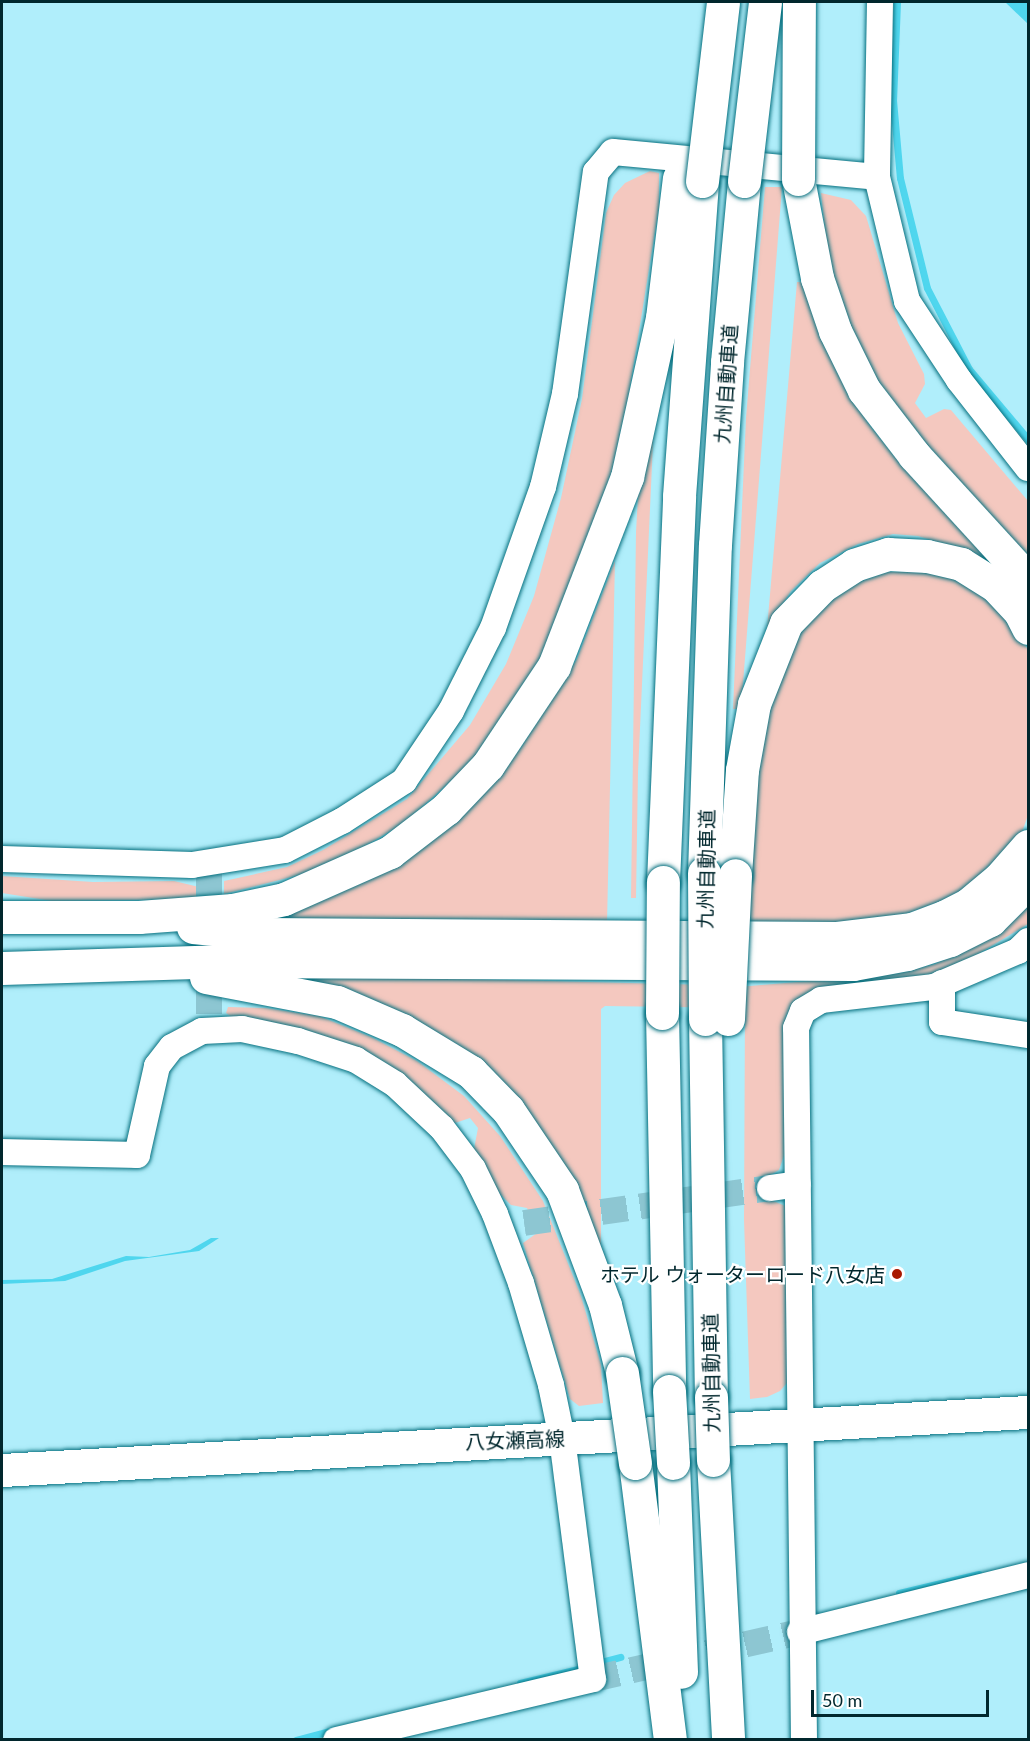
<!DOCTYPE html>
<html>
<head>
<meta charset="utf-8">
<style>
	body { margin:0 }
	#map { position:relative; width:1030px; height:1741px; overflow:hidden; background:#b0eefb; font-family:Lato,"Noto Sans JP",sans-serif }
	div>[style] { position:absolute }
	.green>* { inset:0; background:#f4c8bf }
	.water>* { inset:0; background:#4fd6ee }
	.stream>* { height:7px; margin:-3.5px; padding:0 3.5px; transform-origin:3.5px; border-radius:3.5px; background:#4fd6ee }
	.street-tunnel>* { height:26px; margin-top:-13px; transform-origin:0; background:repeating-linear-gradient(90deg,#8dc6d2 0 26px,transparent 0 39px) }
	.roads { filter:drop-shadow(0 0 2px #06707f) drop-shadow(0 0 2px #06707f) }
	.street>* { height:26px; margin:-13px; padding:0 13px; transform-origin:13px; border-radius:13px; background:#fff }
	.primary>* { height:33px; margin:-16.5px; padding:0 16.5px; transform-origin:16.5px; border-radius:16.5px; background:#fff }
	.highway>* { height:33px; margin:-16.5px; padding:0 16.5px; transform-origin:16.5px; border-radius:16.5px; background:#fff }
	.bridges { filter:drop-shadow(0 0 2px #06707f) drop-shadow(0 0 2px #06707f) }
	.highway-bridge>* { height:33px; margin:-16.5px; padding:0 16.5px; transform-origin:16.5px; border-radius:16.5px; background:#fff }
	.dots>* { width:16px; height:16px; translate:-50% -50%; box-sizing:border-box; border:3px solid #fff; border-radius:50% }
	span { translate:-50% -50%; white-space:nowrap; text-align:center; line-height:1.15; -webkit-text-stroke:4.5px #fff; paint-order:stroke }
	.street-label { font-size:20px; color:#01272d }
	.poi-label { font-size:20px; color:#01272d }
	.right { translate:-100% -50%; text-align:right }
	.frame { position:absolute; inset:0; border:3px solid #01272d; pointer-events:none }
	.scale { position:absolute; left:811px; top:1690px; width:178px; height:27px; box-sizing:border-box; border:3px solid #01272d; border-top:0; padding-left:8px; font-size:18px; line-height:21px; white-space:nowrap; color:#01272d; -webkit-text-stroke:4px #fff; paint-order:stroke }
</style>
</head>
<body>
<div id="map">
	<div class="green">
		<div style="clip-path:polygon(650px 171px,659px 173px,659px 207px,629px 393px,604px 507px,557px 632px,482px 753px,404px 823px,353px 853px,307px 873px,224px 894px,224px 881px,287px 867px,323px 850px,407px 799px,470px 725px,506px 664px,534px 596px,561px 498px,582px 399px,606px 213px,614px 195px,625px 183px)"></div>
		<div style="clip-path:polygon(765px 187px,782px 187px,741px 709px,733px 709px,746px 418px)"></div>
		<div style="clip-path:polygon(821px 193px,851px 200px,866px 216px,898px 323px,924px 374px,925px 384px,915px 403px,926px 418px,944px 409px,951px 410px,1028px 501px,1028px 556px,958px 484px,883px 393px,847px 328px,829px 268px)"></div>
		<div style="clip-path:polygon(797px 282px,801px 282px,844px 381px,868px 423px,902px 466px,1006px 572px,963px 550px,918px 536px,893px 534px,858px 544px,820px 563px,791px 591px,767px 629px)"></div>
		<div style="clip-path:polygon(655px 399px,638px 772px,636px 898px,631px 898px,636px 532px,639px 478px)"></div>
		<div style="clip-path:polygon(615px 561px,607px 924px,244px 920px,461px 812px,520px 749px,577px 659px)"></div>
		<div style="clip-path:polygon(921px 571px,956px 578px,1009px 616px,1028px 650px,1028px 815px,1021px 835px,961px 894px,903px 915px,831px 925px,745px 927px,746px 853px,771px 689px,790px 645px,817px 606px,847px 586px,887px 572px)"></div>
		<div style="clip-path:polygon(2px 876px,93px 882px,174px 881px,199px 887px,200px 899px,52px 901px,2px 893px)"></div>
		<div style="clip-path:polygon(1028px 903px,1028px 924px,968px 960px,935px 973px,798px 1000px,786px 1016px,787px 1147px,779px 1170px,765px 1178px,766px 1198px,788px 1207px,791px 1378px,780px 1391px,767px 1397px,750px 1399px,744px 1220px,745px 1008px,605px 1006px,601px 1009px,601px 1256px,497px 1087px,260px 979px,307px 975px,750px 986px,901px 973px,935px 964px,971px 946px)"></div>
		<div style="clip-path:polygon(228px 1007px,265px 1008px,319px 1016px,371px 1037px,417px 1061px,464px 1096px,500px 1136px,543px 1201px,581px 1296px,601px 1365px,603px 1403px,579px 1406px,570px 1399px,523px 1243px,537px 1233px,527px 1208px,511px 1205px,495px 1189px,473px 1154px,478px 1128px,470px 1118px,455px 1123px,445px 1119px,405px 1082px,236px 1020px,226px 1013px)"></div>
	</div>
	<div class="water">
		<div style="clip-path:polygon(1005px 2px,1028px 2px,1028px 24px)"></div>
		<div style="clip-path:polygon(211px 1238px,219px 1238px,199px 1251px,125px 1261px,65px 1281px,2px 1284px,2px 1280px,52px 1279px,126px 1256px,149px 1257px,190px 1250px)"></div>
	</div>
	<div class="stream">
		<div style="left:897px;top:2px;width:98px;rotate:92.3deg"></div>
		<div style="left:893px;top:100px;width:78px;rotate:84.9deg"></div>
		<div style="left:900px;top:178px;width:113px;rotate:76.2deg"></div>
		<div style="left:927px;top:288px;width:91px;rotate:62.6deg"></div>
		<div style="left:969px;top:369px;width:92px;rotate:49.9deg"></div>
		<div style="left:899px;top:1593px;width:82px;rotate:-13.4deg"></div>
		<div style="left:605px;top:1661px;width:16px;rotate:-15deg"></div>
		<div style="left:520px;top:1683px;width:60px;rotate:-13.6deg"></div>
		<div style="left:296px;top:1740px;width:39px;rotate:-15deg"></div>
	</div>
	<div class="street-tunnel">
		<div style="left:209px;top:871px;width:160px;rotate:90deg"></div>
		<div style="left:524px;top:1223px;width:248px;rotate:-8.1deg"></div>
		<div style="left:593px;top:1679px;width:212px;rotate:-12.8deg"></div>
	</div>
	<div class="roads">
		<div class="street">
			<div style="left:880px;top:2px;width:175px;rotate:91deg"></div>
			<div style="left:877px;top:177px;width:128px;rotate:76.4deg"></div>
			<div style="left:907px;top:301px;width:95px;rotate:56.6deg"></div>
			<div style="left:959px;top:380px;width:112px;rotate:51.9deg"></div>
			<div style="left:2px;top:859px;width:190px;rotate:1.8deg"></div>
			<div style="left:192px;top:865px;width:94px;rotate:-9.2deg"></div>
			<div style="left:285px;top:850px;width:64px;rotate:-27deg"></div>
			<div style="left:342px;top:821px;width:74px;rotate:-32.8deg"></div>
			<div style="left:404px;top:781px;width:84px;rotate:-56.1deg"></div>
			<div style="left:451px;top:711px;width:93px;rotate:-63.2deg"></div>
			<div style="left:493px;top:628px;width:150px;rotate:-70.5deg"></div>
			<div style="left:543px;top:487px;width:96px;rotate:-76.7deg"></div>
			<div style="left:565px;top:394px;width:224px;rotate:-82.1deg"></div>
			<div style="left:596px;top:172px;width:26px;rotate:-50deg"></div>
			<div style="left:613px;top:152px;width:265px;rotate:5.4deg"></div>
			<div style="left:942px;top:983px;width:39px;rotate:90deg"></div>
			<div style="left:942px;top:1022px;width:86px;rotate:8.7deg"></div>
			<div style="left:2px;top:1152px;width:135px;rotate:1.3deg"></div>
			<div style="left:137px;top:1155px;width:91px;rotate:-77.3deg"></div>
			<div style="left:157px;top:1066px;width:24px;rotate:-52deg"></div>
			<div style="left:172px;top:1047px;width:34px;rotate:-28deg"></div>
			<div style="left:202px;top:1031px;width:40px;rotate:-2.9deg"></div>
			<div style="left:242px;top:1029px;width:57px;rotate:12.1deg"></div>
			<div style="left:298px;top:1041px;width:61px;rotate:18.1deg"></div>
			<div style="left:356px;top:1060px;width:46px;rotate:31.6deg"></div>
			<div style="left:395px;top:1084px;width:64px;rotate:43.1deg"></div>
			<div style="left:442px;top:1128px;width:51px;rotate:52.9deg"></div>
			<div style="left:473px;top:1169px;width:50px;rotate:63.9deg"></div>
			<div style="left:495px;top:1214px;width:74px;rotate:69.4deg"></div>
			<div style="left:521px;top:1283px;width:106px;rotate:73.6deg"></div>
			<div style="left:551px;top:1385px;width:54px;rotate:78.3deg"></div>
			<div style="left:562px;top:1438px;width:243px;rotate:82.7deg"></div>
			<div style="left:593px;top:1679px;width:264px;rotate:166.6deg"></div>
			<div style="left:770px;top:1188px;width:28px;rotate:-8deg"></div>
			<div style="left:800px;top:1632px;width:235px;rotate:-14deg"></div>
			<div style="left:804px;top:1740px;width:712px;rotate:-90.64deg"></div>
			<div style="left:796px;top:1028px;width:18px;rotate:-68deg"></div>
			<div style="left:803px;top:1011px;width:21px;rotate:-31deg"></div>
			<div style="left:821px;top:1000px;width:114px;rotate:-6.6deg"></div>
			<div style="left:934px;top:987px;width:91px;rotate:-23.2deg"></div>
			<div style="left:1018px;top:951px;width:14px;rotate:-45deg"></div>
		</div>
		<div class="primary">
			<div style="left:2px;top:1470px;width:1028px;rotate:-3.24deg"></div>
		</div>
		<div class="highway">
			<div style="left:798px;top:179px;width:101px;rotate:79.1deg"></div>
			<div style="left:817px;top:278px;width:56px;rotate:71.2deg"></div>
			<div style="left:835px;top:331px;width:66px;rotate:63.8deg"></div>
			<div style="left:864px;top:390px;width:82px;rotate:52.4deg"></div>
			<div style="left:914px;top:455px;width:169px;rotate:47.6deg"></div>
			<div style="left:704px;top:873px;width:328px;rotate:-88.1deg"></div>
			<div style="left:715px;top:545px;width:183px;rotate:-86.2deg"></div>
			<div style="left:727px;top:362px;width:182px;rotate:-84.6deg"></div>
			<div style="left:735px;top:875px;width:105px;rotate:-86.2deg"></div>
			<div style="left:742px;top:770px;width:67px;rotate:-79.7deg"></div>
			<div style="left:754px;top:704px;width:87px;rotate:-68.4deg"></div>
			<div style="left:786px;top:623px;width:52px;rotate:-45.8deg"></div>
			<div style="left:822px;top:586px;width:38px;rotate:-33deg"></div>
			<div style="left:854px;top:565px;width:36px;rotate:-18deg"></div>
			<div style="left:888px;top:554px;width:39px;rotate:3deg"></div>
			<div style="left:927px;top:556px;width:35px;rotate:13deg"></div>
			<div style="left:961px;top:564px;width:40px;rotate:32deg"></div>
			<div style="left:995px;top:585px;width:37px;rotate:47deg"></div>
			<div style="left:1020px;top:612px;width:18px;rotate:63deg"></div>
			<div style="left:663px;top:882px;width:386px;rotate:-87.6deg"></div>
			<div style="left:679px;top:496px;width:316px;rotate:-85.8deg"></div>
			<div style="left:2px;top:917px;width:137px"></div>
			<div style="left:139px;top:917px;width:94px;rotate:-4.3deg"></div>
			<div style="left:233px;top:910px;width:52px;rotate:-12.2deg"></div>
			<div style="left:284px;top:899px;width:116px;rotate:-23.9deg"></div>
			<div style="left:390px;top:852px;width:71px;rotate:-37.5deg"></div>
			<div style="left:446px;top:809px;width:61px;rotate:-46.3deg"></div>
			<div style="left:488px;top:765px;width:119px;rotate:-56.3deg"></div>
			<div style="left:554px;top:666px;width:203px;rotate:-68.9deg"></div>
			<div style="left:627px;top:477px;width:163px;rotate:-77.6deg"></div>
			<div style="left:662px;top:318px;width:141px;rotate:-83.1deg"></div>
			<div style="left:193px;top:927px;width:70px;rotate:5.7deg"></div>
			<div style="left:263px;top:934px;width:574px;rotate:0.4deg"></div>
			<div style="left:837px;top:938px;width:76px;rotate:-6.8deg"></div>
			<div style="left:912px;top:929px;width:34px;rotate:-21deg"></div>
			<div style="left:944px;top:917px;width:28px;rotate:-27deg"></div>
			<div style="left:969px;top:904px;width:39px;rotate:-40deg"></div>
			<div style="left:999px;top:879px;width:44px;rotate:-48.7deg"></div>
			<div style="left:2px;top:968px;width:217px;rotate:-1.8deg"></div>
			<div style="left:219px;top:961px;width:634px;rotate:0.27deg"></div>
			<div style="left:853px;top:964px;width:55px;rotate:-10.5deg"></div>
			<div style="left:907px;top:954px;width:45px;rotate:-18deg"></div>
			<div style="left:950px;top:940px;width:45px;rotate:-26.6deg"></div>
			<div style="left:990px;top:920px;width:54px;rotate:-45deg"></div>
			<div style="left:206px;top:977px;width:133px;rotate:10.8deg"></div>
			<div style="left:337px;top:1002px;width:71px;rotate:23.3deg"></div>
			<div style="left:402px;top:1030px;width:81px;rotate:31.3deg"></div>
			<div style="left:471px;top:1072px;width:53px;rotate:45.8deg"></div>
			<div style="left:508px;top:1110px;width:97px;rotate:56deg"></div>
			<div style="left:562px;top:1190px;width:123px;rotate:69.5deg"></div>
			<div style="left:605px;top:1305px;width:70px;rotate:76deg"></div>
			<div style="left:662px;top:1013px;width:378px;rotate:88.9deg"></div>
			<div style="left:705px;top:1019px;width:378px;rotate:89.1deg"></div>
			<div style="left:713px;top:1460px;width:280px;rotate:86.9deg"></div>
			<div style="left:635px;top:1463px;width:279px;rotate:82.8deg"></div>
			<div style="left:673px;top:1463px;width:209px;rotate:87.8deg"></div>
		</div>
	</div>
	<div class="bridges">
		<div class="highway-bridge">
			<div style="left:798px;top:179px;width:177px;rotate:-89.7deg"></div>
			<div style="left:702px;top:181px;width:180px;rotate:-83.3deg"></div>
			<div style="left:744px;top:181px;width:180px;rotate:-83.3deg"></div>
			<div style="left:704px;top:873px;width:146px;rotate:89.6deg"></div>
			<div style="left:662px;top:1013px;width:131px;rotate:-89.6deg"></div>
			<div style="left:728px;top:1019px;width:144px;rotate:-87.2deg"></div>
			<div style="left:622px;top:1373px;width:91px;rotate:81.8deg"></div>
			<div style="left:669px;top:1391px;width:72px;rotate:86.8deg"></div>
			<div style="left:711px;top:1397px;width:63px;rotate:88.2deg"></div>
		</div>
	</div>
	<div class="dots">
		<div style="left:897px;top:1274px;background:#a91900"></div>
	</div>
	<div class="street-label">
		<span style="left:726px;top:384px;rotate:-86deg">九州自動車道</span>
		<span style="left:706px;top:869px;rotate:-89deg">九州自動車道</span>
		<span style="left:711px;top:1373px;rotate:-91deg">九州自動車道</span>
		<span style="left:515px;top:1440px;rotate:-2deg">八女瀬高線</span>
	</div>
	<div class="poi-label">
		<span class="right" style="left:885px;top:1274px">ホテル ウォーターロード八女店</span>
	</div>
	<div class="frame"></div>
	<div class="scale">50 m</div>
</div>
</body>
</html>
